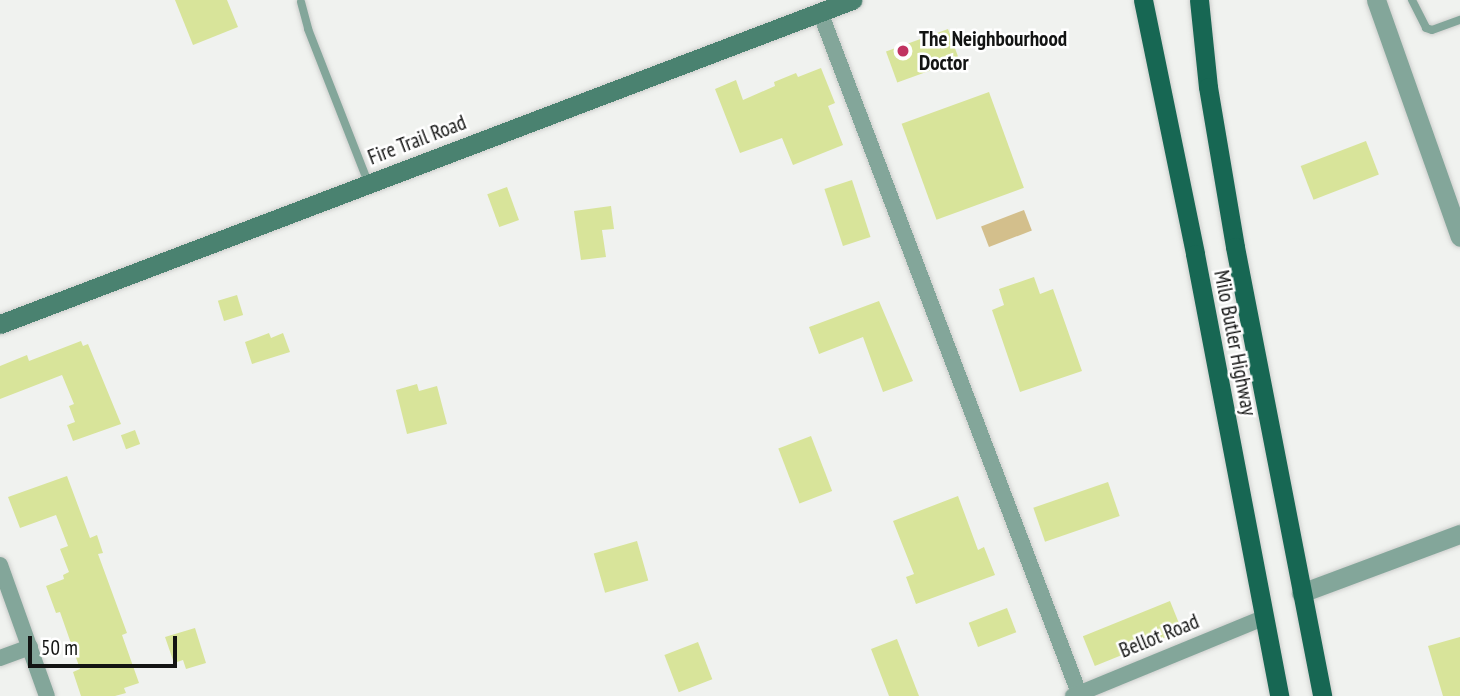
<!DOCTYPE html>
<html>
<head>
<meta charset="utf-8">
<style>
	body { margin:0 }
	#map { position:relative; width:1460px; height:696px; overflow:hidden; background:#f0f2ef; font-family:"PT Sans Narrow",sans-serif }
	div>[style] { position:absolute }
	.green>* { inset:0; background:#d3bf8c; transform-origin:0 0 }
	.building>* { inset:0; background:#d8e49a; transform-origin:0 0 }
	.roads { filter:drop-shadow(0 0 2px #cdcecc) drop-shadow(0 0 2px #cdcecc) }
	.service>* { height:8px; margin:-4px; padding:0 4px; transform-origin:4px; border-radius:4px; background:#83a69a }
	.minor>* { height:16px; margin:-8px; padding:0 8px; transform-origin:8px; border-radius:8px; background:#83a69a }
	.tertiary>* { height:19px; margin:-9.5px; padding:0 9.5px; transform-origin:9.5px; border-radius:9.5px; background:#83a69a }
	.secondary>* { height:19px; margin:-9.5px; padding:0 9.5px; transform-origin:9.5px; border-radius:9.5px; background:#4a8270 }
	.primary>* { height:19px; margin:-9.5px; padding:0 9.5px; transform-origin:9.5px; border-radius:9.5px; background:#176753 }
	.dots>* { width:19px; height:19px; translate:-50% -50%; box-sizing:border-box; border:4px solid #fff; border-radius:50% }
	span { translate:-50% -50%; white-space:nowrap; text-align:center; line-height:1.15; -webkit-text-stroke:5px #fff; paint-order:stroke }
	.poi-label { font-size:21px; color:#131413; font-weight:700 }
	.left { translate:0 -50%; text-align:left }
	.street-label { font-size:21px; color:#131413 }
	.scale { position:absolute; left:28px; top:636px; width:149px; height:32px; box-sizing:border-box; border:4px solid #131413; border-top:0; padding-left:9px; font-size:21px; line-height:24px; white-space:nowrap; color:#131413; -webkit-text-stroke:5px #fff; paint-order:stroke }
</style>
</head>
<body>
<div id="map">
	<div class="green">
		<div style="left:1024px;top:210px;width:22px;height:46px;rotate:69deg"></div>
	</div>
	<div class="building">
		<div style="clip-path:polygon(175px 0,227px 0,238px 27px,193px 45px)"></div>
		<div style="left:948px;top:29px;width:33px;height:66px;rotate:70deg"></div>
		<div style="clip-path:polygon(821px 68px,835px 103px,828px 106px,843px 145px,793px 165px,782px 138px,740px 153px,715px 89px,736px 80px,743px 100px,775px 86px,774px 82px,796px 73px,798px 77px)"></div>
		<div style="left:989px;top:92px;width:102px;height:93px;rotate:70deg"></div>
		<div style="left:1366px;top:141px;width:36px;height:70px;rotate:69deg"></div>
		<div style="left:852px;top:180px;width:60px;height:29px;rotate:72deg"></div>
		<div style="left:507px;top:187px;width:35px;height:21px;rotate:70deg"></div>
		<div style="clip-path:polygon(611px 206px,614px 229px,602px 230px,606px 257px,581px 260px,574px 211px)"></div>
		<div style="clip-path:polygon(1034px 277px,1040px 294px,1053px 289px,1082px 371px,1020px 392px,992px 310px,1004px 305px,999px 289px)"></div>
		<div style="left:237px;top:295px;width:21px;height:20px;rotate:73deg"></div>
		<div style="clip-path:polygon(879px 301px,913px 381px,883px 392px,863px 337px,819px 354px,809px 327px)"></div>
		<div style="clip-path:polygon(269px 333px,271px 338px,283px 333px,290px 352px,252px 364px,245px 342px)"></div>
		<div style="clip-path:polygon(81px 341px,83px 346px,88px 344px,121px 424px,73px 441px,67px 425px,75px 422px,69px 406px,74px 404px,62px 375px,0 399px,0 366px,27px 355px,29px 361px)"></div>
		<div style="clip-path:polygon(417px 384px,419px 391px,437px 386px,447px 424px,407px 434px,396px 390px)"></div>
		<div style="left:135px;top:430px;width:15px;height:15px;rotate:70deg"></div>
		<div style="left:811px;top:436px;width:59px;height:35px;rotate:69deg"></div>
		<div style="clip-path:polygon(67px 476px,90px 538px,97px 535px,103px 553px,98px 554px,127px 633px,122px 635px,139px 683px,124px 688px,126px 693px,115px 696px,81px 696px,73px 672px,80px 669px,60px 612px,56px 613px,46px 586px,64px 579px,63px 575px,69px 572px,60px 549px,68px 546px,56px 515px,20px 528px,8px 497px)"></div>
		<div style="left:1108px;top:482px;width:36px;height:79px;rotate:71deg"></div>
		<div style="clip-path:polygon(958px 496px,978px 550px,984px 547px,995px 575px,916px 604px,906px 577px,914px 574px,893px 521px)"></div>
		<div style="left:637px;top:541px;width:41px;height:45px;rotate:74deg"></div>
		<div style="left:1170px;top:601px;width:32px;height:94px;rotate:68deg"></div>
		<div style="left:1007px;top:608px;width:26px;height:41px;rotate:69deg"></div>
		<div style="clip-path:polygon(195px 628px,206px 663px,186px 669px,183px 660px,174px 663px,165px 637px)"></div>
		<div style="clip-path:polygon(1460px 637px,1460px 696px,1443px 696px,1428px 646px)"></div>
		<div style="clip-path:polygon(897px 639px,919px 696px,889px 696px,871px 649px)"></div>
		<div style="left:698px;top:642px;width:40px;height:36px;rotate:69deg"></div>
	</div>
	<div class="roads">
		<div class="service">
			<div style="left:1412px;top:0;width:31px;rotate:63deg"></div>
			<div style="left:1426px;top:28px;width:6px;rotate:18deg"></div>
			<div style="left:1432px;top:30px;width:30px;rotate:-20deg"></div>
			<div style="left:301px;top:2px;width:28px;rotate:75deg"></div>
			<div style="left:308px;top:29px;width:164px;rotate:68.6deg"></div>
		</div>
		<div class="minor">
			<div style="left:820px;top:12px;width:729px;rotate:69.18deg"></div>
			<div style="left:0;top:565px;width:139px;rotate:70.3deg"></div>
			<div style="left:0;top:658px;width:32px;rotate:-20deg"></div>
			<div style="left:1073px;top:696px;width:205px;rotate:-22.3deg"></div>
		</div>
		<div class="tertiary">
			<div style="left:1376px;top:0;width:251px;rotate:70.5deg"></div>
			<div style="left:1301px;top:593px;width:170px;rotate:-20.4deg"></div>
		</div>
		<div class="secondary">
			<div style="left:0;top:324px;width:912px;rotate:-20.82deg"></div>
		</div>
		<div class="primary">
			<div style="left:1143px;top:0;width:259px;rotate:78.4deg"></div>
			<div style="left:1195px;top:254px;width:450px;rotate:79.2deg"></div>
			<div style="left:1199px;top:0;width:87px;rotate:84.1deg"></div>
			<div style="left:1208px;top:87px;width:162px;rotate:80.4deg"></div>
			<div style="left:1235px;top:247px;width:457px;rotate:79deg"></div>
		</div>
	</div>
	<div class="dots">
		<div style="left:903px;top:51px;background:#c13361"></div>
	</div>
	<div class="poi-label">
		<span class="left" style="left:919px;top:51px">The Neighbourhood<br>Doctor</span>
	</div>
	<div class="street-label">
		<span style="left:417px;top:140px;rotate:-21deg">Fire Trail Road</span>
		<span style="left:1235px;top:343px;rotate:79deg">Milo Butler Highway</span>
		<span style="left:1159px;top:636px;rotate:-22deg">Bellot Road</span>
	</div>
	<div class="scale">50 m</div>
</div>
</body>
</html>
